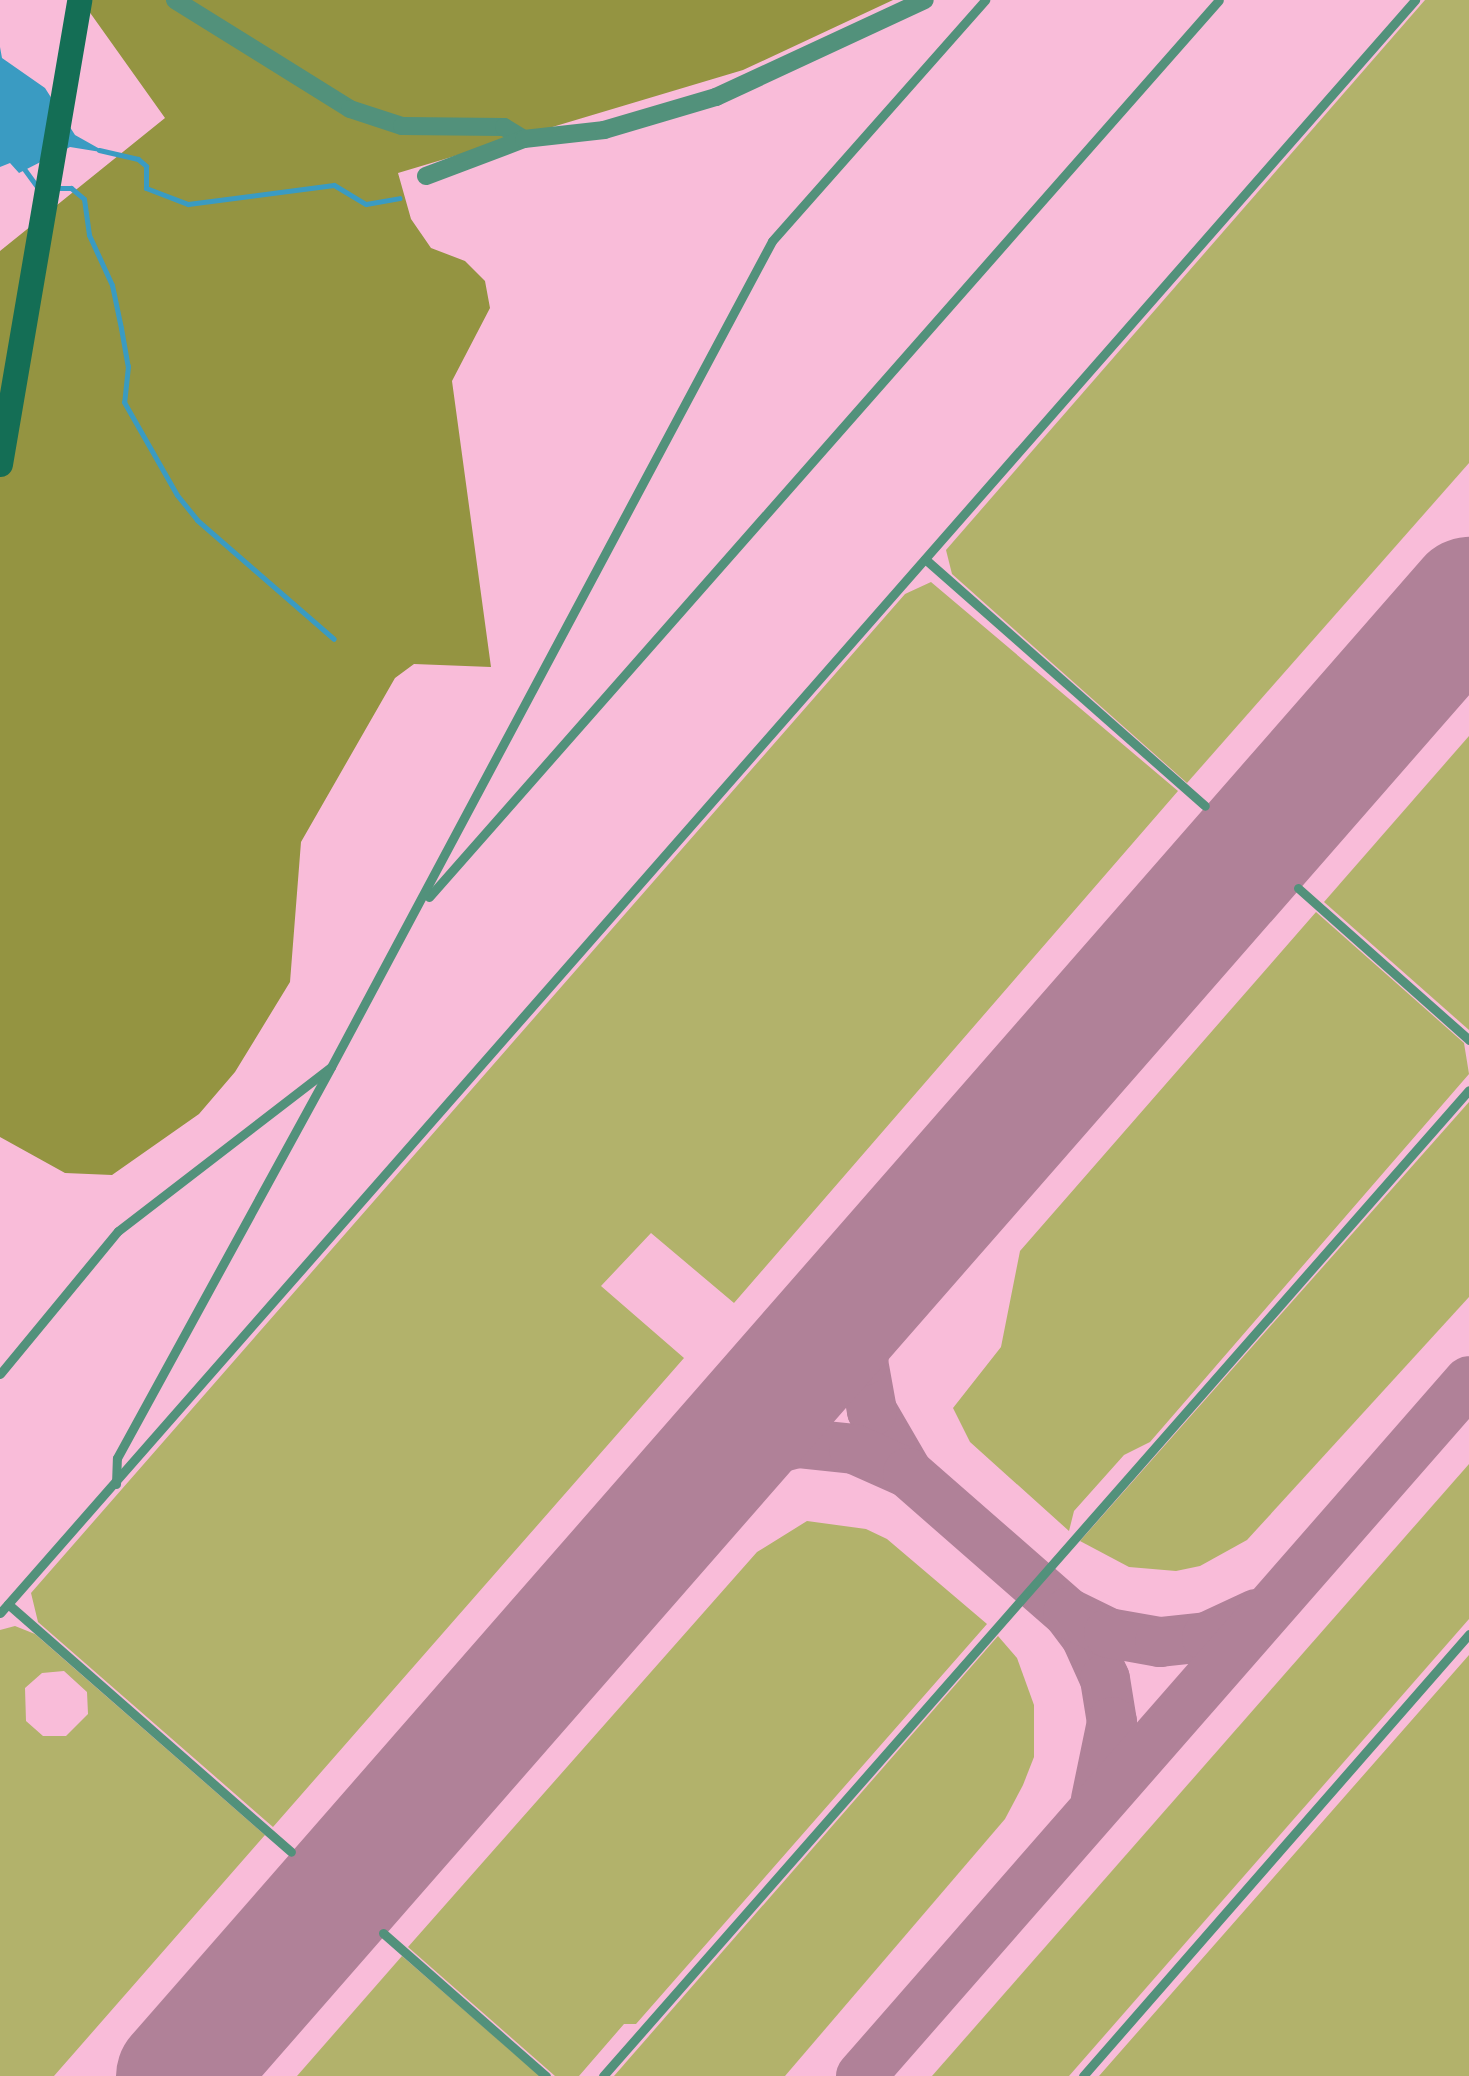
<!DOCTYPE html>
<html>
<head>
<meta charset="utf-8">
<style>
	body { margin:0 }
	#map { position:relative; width:1469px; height:2076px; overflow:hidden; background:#f9bcd9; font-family:Manrope,sans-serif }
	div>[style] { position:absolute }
	.green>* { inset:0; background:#b2b26b }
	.forest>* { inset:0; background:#949441 }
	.water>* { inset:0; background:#3a9bc2 }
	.stream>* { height:5px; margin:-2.5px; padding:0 2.5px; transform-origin:2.5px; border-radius:2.5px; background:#3a9bc2 }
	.taxiway>* { height:50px; margin:-25px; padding:0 25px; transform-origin:25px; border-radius:25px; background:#b08198 }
	.runway>* { height:125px; margin:-62.5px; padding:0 62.5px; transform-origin:62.5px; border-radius:62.5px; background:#b08198 }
	.lane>* { height:9px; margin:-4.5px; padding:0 4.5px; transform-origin:4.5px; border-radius:4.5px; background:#52917b }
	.street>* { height:18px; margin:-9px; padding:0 9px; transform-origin:9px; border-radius:9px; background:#52917b }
	.secondary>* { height:25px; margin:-12.5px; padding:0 12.5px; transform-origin:12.5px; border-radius:12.5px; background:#146e55 }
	span { translate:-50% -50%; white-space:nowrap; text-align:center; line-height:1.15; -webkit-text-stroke:9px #ffcde4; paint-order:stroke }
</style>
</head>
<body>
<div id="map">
	<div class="green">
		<div style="clip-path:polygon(1425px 0,1469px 0,1469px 463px,1187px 783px,952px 574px,946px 550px)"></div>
		<div style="clip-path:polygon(931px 582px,1178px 791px,734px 1303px,651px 1233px,601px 1286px,684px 1358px,273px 1827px,38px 1622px,31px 1593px,905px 594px)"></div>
		<div style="clip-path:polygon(1469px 736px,1469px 1030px,1324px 902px)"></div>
		<div style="clip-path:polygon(1316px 912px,1464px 1043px,1469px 1074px,1150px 1442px,1124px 1455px,1074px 1511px,1069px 1531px,970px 1442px,953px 1408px,1001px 1347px,1020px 1251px)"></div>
		<div style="clip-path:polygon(1469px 1102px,1469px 1297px,1247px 1540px,1200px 1566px,1176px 1571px,1129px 1567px,1080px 1541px)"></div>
		<div style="clip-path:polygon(1469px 1464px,1469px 1619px,1069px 2076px,932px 2076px)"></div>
		<div style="clip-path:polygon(807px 1521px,866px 1529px,887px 1539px,987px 1624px,636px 2024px,624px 2024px,579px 2076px,555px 2076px,408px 1947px,757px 1552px)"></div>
		<div style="clip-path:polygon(evenodd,15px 1626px,35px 1634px,265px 1835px,54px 2076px,0 2076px,0 1630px,15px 1626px,64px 1671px,87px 1692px,88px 1714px,66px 1736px,43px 1736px,26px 1721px,25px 1688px,42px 1673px,64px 1671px)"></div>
		<div style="clip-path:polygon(998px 1636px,1017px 1658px,1034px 1705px,1034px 1757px,1023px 1785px,1005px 1819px,785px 2076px,614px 2076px)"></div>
		<div style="clip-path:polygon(1469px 1655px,1469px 2076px,1098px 2076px,1099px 2076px)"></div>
		<div style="clip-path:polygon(402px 1956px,540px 2076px,297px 2076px)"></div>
	</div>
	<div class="forest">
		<div style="clip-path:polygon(81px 0,893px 0,743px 70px,398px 173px,411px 219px,431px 248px,465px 261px,485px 281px,490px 308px,452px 381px,491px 667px,414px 664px,395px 678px,301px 842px,290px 982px,235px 1072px,199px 1114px,112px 1175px,65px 1173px,0 1137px,0 251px,165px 118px)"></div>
	</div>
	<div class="water">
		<div style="clip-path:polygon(0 47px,2px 58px,45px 88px,75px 135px,107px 153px,70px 147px,19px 173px,10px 163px,0 167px)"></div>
	</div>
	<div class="stream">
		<div style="left:99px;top:150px;width:40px;rotate:13deg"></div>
		<div style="left:138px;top:159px;width:11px;rotate:41deg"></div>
		<div style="left:146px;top:166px;width:22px;rotate:90deg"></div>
		<div style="left:146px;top:188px;width:45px;rotate:20.9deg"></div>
		<div style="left:188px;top:204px;width:147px;rotate:-7.4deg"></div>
		<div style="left:334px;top:185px;width:37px;rotate:31deg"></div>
		<div style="left:366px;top:204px;width:34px;rotate:-10deg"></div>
		<div style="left:22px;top:166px;width:27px;rotate:54deg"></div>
		<div style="left:54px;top:188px;width:17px"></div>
		<div style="left:71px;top:188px;width:17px;rotate:40deg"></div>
		<div style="left:84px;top:199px;width:36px;rotate:82deg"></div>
		<div style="left:89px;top:235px;width:55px;rotate:65.3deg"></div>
		<div style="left:112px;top:285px;width:44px;rotate:78.2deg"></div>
		<div style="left:121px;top:328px;width:39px;rotate:80deg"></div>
		<div style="left:128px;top:366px;width:36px;rotate:96deg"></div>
		<div style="left:124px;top:402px;width:107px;rotate:60.3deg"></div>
		<div style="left:177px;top:495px;width:32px;rotate:51deg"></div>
		<div style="left:197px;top:520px;width:181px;rotate:41deg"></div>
	</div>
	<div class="taxiway">
		<div style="left:908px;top:1473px;width:72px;rotate:-120.1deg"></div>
		<div style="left:872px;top:1411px;width:51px;rotate:-100.2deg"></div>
		<div style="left:863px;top:1361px;width:63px;rotate:-80.8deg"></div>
		<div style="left:873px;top:1299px;width:79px;rotate:-57.9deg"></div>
		<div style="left:683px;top:1499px;width:64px;rotate:-37.4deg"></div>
		<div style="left:734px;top:1460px;width:65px;rotate:-15.1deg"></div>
		<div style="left:797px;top:1443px;width:57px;rotate:6deg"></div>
		<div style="left:854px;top:1449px;width:59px;rotate:24deg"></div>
		<div style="left:908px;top:1473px;width:213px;rotate:41.2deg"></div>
		<div style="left:1068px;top:1613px;width:30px;rotate:53deg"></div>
		<div style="left:1086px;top:1637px;width:46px;rotate:65.7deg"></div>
		<div style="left:1105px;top:1679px;width:44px;rotate:80.8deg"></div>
		<div style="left:1112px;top:1722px;width:79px;rotate:101.7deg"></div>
		<div style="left:1068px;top:1613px;width:46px;rotate:26deg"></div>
		<div style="left:1109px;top:1633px;width:52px;rotate:10deg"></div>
		<div style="left:1160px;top:1642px;width:47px;rotate:-6.1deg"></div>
		<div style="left:1207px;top:1637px;width:54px;rotate:-25.1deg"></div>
		<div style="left:861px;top:2076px;width:923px;rotate:-48.82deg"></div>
	</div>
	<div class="runway">
		<div style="left:178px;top:2076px;width:1962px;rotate:-48.84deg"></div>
	</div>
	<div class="lane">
		<div style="left:925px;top:559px;width:373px;rotate:41.4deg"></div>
		<div style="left:1298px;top:888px;width:229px;rotate:41.6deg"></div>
		<div style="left:429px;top:897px;width:1195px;rotate:-48.63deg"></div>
		<div style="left:0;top:1374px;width:185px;rotate:-50.5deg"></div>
		<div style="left:118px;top:1231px;width:269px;rotate:-37.6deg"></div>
		<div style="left:331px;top:1067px;width:936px;rotate:-61.9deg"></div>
		<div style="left:772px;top:241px;width:322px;rotate:-48.5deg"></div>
		<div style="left:116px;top:1484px;width:26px;rotate:-88deg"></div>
		<div style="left:117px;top:1458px;width:443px;rotate:-61.3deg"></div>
		<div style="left:8px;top:1604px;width:376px;rotate:41.2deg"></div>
		<div style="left:0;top:1613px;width:2146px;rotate:-48.74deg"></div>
		<div style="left:383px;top:1933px;width:217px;rotate:41.3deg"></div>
		<div style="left:603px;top:2076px;width:1312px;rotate:-48.71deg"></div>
		<div style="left:1083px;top:2076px;width:587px;rotate:-48.87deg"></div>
	</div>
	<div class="street">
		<div style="left:175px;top:0;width:206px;rotate:31.9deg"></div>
		<div style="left:350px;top:109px;width:55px;rotate:18.1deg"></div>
		<div style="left:402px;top:126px;width:102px;rotate:0.6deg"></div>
		<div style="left:504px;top:127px;width:23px;rotate:31deg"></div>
		<div style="left:426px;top:176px;width:105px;rotate:-20.7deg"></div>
		<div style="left:524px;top:139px;width:81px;rotate:-6.4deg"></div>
		<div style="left:604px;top:130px;width:117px;rotate:-16.4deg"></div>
		<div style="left:716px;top:97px;width:230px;rotate:-24.9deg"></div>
	</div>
	<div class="secondary">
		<div style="left:0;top:464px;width:471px;rotate:-80.3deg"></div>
	</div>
</div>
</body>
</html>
